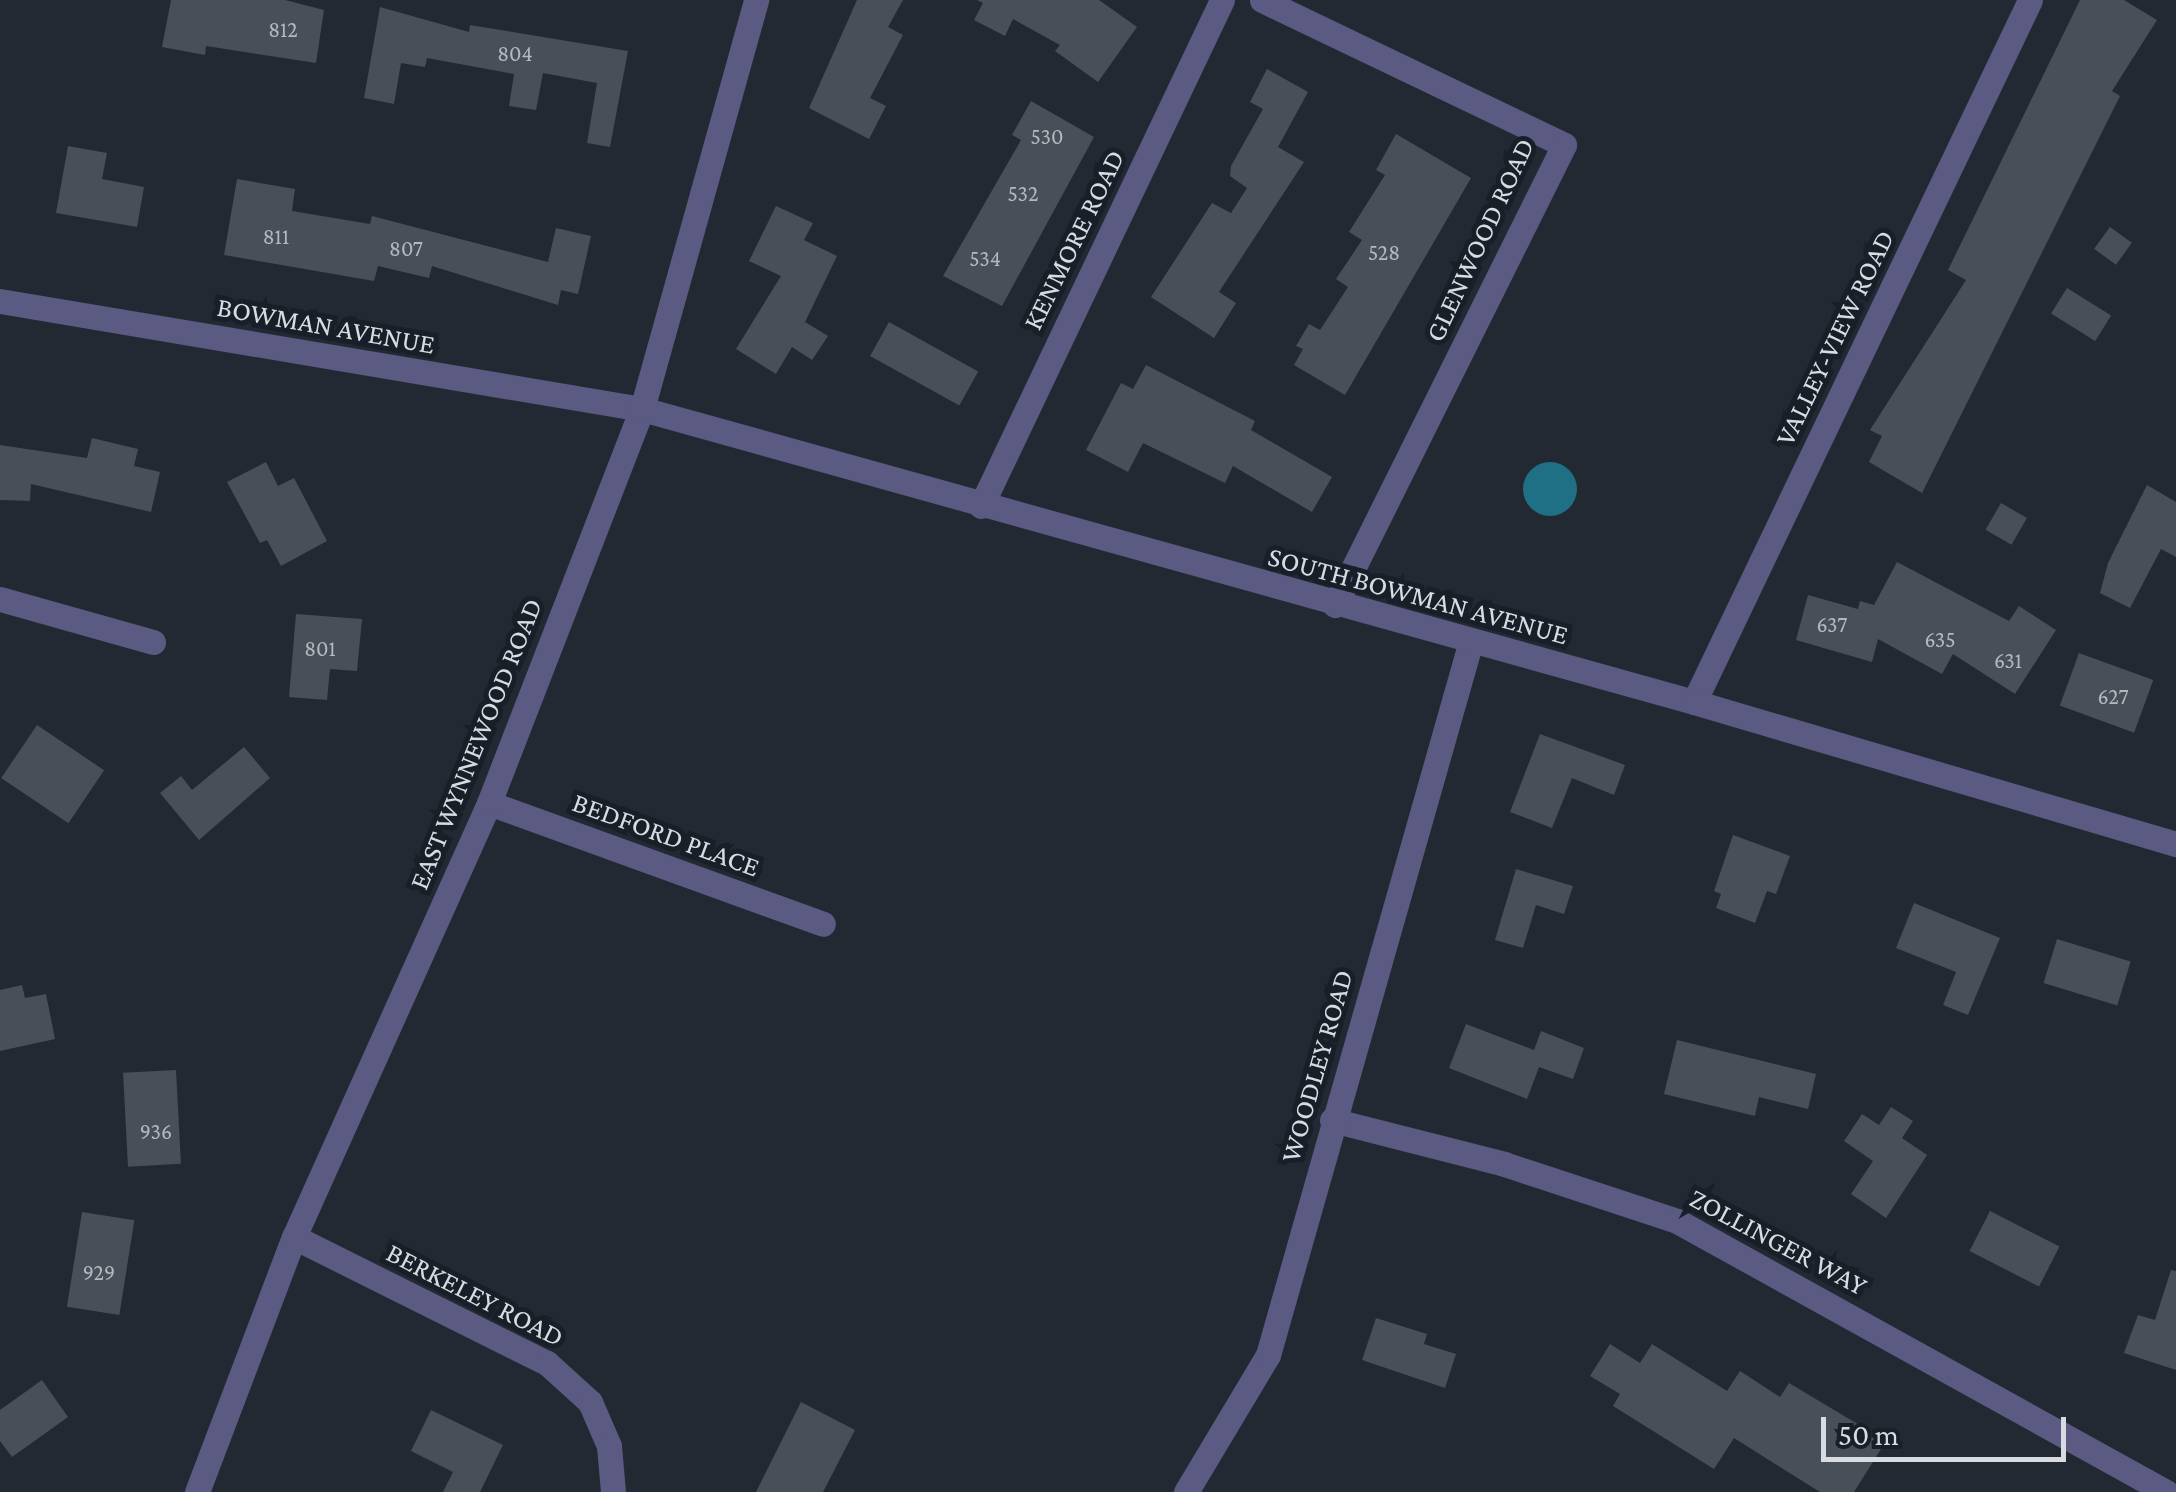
<!DOCTYPE html>
<html>
<head>
<meta charset="utf-8">
<style>
	body { margin:0 }
	#map { position:relative; width:2176px; height:1492px; overflow:hidden; background:#222932; font-family:"Crimson Pro",serif }
	div>[style] { position:absolute }
	.water>* { inset:0; background:#207085 }
	.round { border-radius:50% }
	.building>* { inset:0; background:#484f59; transform-origin:0 0 }
	.minor>* { height:25px; margin:-12.5px; padding:0 12.5px; transform-origin:12.5px; border-radius:12.5px; background:#5b5a82 }
	.tertiary>* { height:25px; margin:-12.5px; padding:0 12.5px; transform-origin:12.5px; border-radius:12.5px; background:#5b5a82 }
	span { translate:-50% -50%; white-space:nowrap; text-align:center; line-height:1.15; -webkit-text-stroke:10px #191f28; paint-order:stroke }
	.number-label { font-size:22px; color:#b4b9c0 }
	.number-label span { -webkit-text-stroke-width:0 }
	.street-label { font-size:28px; color:#d8dce2 }
	.scale { position:absolute; left:1821px; top:1417px; width:245px; height:45px; box-sizing:border-box; border:5px solid #d8dce2; border-top:0; padding-left:12px; font-size:30px; line-height:35px; white-space:nowrap; color:#d8dce2; -webkit-text-stroke:8px #191f28; paint-order:stroke }
</style>
</head>
<body>
<div id="map">
	<div class="water">
		<div class="round" style="left:1523px;top:462px;width:54px;height:54px"></div>
	</div>
	<div class="building">
		<div style="clip-path:polygon(171px 0,285px 0,324px 10px,316px 63px,206px 46px,205px 55px,162px 47px)"></div>
		<div style="clip-path:polygon(857px 0,903px 0,888px 27px,903px 35px,870px 98px,886px 106px,869px 139px,809px 108px)"></div>
		<div style="clip-path:polygon(977px 0,1099px 0,1137px 27px,1098px 82px,1055px 51px,1060px 45px,1013px 19px,1005px 36px,974px 20px,983px 3px)"></div>
		<div style="clip-path:polygon(2080px 0,2124px 0,2157px 20px,2112px 91px,2120px 96px,1922px 493px,1869px 462px,1882px 436px,1870px 430px,1966px 280px,1948px 270px)"></div>
		<div style="clip-path:polygon(380px 7px,469px 32px,470px 25px,628px 51px,610px 147px,587px 143px,597px 83px,543px 73px,536px 110px,509px 106px,514px 74px,427px 58px,425px 67px,401px 63px,394px 104px,364px 98px)"></div>
		<div style="clip-path:polygon(1267px 69px,1308px 92px,1278px 147px,1304px 162px,1219px 292px,1236px 303px,1214px 338px,1151px 297px,1212px 203px,1231px 213px,1247px 188px,1230px 176px,1231px 166px,1263px 109px,1250px 102px)"></div>
		<div style="clip-path:polygon(1031px 101px,1094px 137px,1002px 306px,943px 276px,1021px 140px,1012px 135px)"></div>
		<div style="clip-path:polygon(1396px 134px,1471px 178px,1345px 395px,1294px 365px,1303px 349px,1296px 346px,1309px 324px,1320px 330px,1348px 287px,1336px 279px,1362px 240px,1349px 232px,1385px 175px,1376px 170px)"></div>
		<div style="clip-path:polygon(68px 146px,107px 153px,102px 179px,144px 187px,137px 227px,56px 213px)"></div>
		<div style="clip-path:polygon(237px 179px,295px 189px,292px 211px,370px 224px,372px 216px,548px 262px,556px 228px,591px 236px,578px 294px,561px 290px,558px 305px,432px 266px,429px 278px,378px 266px,374px 281px,224px 255px)"></div>
		<div style="clip-path:polygon(776px 206px,813px 223px,804px 240px,837px 256px,805px 322px,828px 336px,812px 360px,792px 347px,776px 374px,736px 349px,781px 276px,749px 261px)"></div>
		<div style="left:2110px;top:227px;width:27px;height:27px;rotate:36deg"></div>
		<div style="left:2067px;top:288px;width:52px;height:30px;rotate:32deg"></div>
		<div style="left:889px;top:322px;width:102px;height:39px;rotate:29deg"></div>
		<div style="clip-path:polygon(1146px 365px,1255px 421px,1251px 430px,1332px 477px,1312px 512px,1233px 466px,1225px 483px,1143px 443px,1128px 472px,1086px 450px,1121px 383px,1133px 389px)"></div>
		<div style="clip-path:polygon(92px 438px,138px 449px,134px 466px,160px 472px,151px 512px,31px 484px,30px 501px,0 500px,0 445px,87px 458px)"></div>
		<div style="clip-path:polygon(266px 462px,278px 486px,294px 478px,327px 541px,281px 566px,267px 540px,260px 543px,227px 482px)"></div>
		<div style="clip-path:polygon(2147px 485px,2176px 502px,2176px 557px,2161px 549px,2130px 608px,2100px 593px,2108px 563px)"></div>
		<div style="left:2001px;top:503px;width:30px;height:31px;rotate:30deg"></div>
		<div style="clip-path:polygon(1897px 562px,2009px 621px,2019px 606px,2056px 630px,2015px 694px,1953px 654px,1942px 674px,1878px 639px,1872px 662px,1796px 640px,1808px 595px,1858px 609px,1860px 601px,1874px 605px)"></div>
		<div style="clip-path:polygon(296px 614px,362px 619px,357px 671px,330px 669px,327px 700px,289px 697px)"></div>
		<div style="left:2079px;top:653px;width:79px;height:56px;rotate:20deg"></div>
		<div style="left:37px;top:725px;width:81px;height:64px;rotate:34deg"></div>
		<div style="clip-path:polygon(1540px 734px,1625px 765px,1614px 795px,1572px 778px,1552px 828px,1510px 812px)"></div>
		<div style="clip-path:polygon(244px 747px,270px 778px,199px 840px,160px 793px,181px 776px,192px 790px)"></div>
		<div style="clip-path:polygon(1733px 835px,1790px 856px,1776px 894px,1767px 891px,1755px 923px,1716px 908px,1721px 894px,1714px 891px)"></div>
		<div style="clip-path:polygon(1516px 869px,1573px 886px,1564px 914px,1536px 905px,1523px 948px,1495px 940px)"></div>
		<div style="clip-path:polygon(1914px 903px,2000px 938px,1968px 1015px,1943px 1005px,1956px 972px,1896px 948px)"></div>
		<div style="left:2057px;top:939px;width:77px;height:46px;rotate:17deg"></div>
		<div style="clip-path:polygon(22px 985px,25px 998px,46px 994px,55px 1039px,0 1051px,0 990px)"></div>
		<div style="clip-path:polygon(1466px 1024px,1534px 1050px,1541px 1031px,1584px 1048px,1573px 1079px,1539px 1067px,1527px 1099px,1449px 1068px)"></div>
		<div style="clip-path:polygon(1677px 1040px,1816px 1074px,1808px 1109px,1759px 1097px,1755px 1116px,1664px 1094px)"></div>
		<div style="left:176px;top:1070px;width:94px;height:53px;rotate:87deg"></div>
		<div style="clip-path:polygon(1891px 1107px,1913px 1121px,1902px 1138px,1927px 1155px,1886px 1218px,1851px 1194px,1873px 1161px,1844px 1141px,1862px 1114px,1879px 1125px)"></div>
		<div style="left:1990px;top:1211px;width:78px;height:45px;rotate:27deg"></div>
		<div style="left:82px;top:1212px;width:53px;height:96px;rotate:9deg"></div>
		<div style="clip-path:polygon(2171px 1270px,2176px 1271px,2176px 1370px,2124px 1353px,2138px 1315px,2155px 1320px)"></div>
		<div style="clip-path:polygon(1376px 1318px,1427px 1334px,1424px 1344px,1456px 1354px,1445px 1388px,1362px 1360px)"></div>
		<div style="clip-path:polygon(1610px 1344px,1640px 1363px,1652px 1344px,1727px 1391px,1740px 1371px,1780px 1397px,1789px 1383px,1886px 1441px,1854px 1492px,1820px 1492px,1734px 1438px,1714px 1469px,1613px 1406px,1620px 1394px,1590px 1376px)"></div>
		<div style="clip-path:polygon(42px 1380px,68px 1417px,12px 1457px,0 1441px,0 1410px)"></div>
		<div style="clip-path:polygon(801px 1402px,855px 1430px,823px 1492px,756px 1492px)"></div>
		<div style="clip-path:polygon(431px 1410px,503px 1445px,480px 1492px,443px 1492px,453px 1472px,411px 1451px)"></div>
	</div>
	<div class="minor">
		<div style="left:1262px;top:0;width:335px;rotate:25.6deg"></div>
		<div style="left:1564px;top:145px;width:514px;rotate:116.47deg"></div>
		<div style="left:981px;top:506px;width:560px;rotate:-64.53deg"></div>
		<div style="left:0;top:599px;width:159px;rotate:15.7deg"></div>
		<div style="left:1694px;top:702px;width:778px;rotate:-64.42deg"></div>
		<div style="left:489px;top:803px;width:355px;rotate:19.9deg"></div>
		<div style="left:1332px;top:1120px;width:178px;rotate:14.3deg"></div>
		<div style="left:1504px;top:1164px;width:182px;rotate:18.2deg"></div>
		<div style="left:1677px;top:1221px;width:559px;rotate:28.99deg"></div>
		<div style="left:294px;top:1237px;width:283px;rotate:26.5deg"></div>
		<div style="left:547px;top:1363px;width:58px;rotate:42.2deg"></div>
		<div style="left:590px;top:1402px;width:48px;rotate:66.6deg"></div>
		<div style="left:609px;top:1446px;width:46px;rotate:85deg"></div>
		<div style="left:1186px;top:1492px;width:160px;rotate:-59.1deg"></div>
		<div style="left:1268px;top:1355px;width:742px;rotate:-74.13deg"></div>
	</div>
	<div class="tertiary">
		<div style="left:0;top:301px;width:651px;rotate:9.55deg"></div>
		<div style="left:642px;top:409px;width:1092px;rotate:15.56deg"></div>
		<div style="left:1694px;top:702px;width:502px;rotate:16.42deg"></div>
		<div style="left:197px;top:1492px;width:273px;rotate:-69.2deg"></div>
		<div style="left:294px;top:1237px;width:476px;rotate:-65.8deg"></div>
		<div style="left:489px;top:803px;width:423px;rotate:-68.8deg"></div>
		<div style="left:642px;top:409px;width:425px;rotate:-74.4deg"></div>
	</div>
	<div class="number-label">
		<span style="left:283px;top:30px">812</span>
		<span style="left:515px;top:54px">804</span>
		<span style="left:1047px;top:137px">530</span>
		<span style="left:1023px;top:194px">532</span>
		<span style="left:276px;top:237px">811</span>
		<span style="left:406px;top:249px">807</span>
		<span style="left:1384px;top:253px">528</span>
		<span style="left:985px;top:259px">534</span>
		<span style="left:1832px;top:625px">637</span>
		<span style="left:1940px;top:640px">635</span>
		<span style="left:320px;top:649px">801</span>
		<span style="left:2008px;top:661px">631</span>
		<span style="left:2113px;top:697px">627</span>
		<span style="left:156px;top:1132px">936</span>
		<span style="left:99px;top:1273px">929</span>
	</div>
	<div class="street-label">
		<span style="left:1074px;top:240px;rotate:-64deg">KENMORE ROAD</span>
		<span style="left:1480px;top:240px;rotate:-65deg">GLENWOOD ROAD</span>
		<span style="left:326px;top:326px;rotate:10deg">BOWMAN AVENUE</span>
		<span style="left:1835px;top:338px;rotate:-64deg">VALLEY-VIEW ROAD</span>
		<span style="left:1418px;top:596px;rotate:15deg">SOUTH BOWMAN AVENUE</span>
		<span style="left:476px;top:744px;rotate:-68deg">EAST WYNNEWOOD ROAD</span>
		<span style="left:666px;top:835px;rotate:20deg">BEDFORD PLACE</span>
		<span style="left:1317px;top:1066px;rotate:-74deg">WOODLEY ROAD</span>
		<span style="left:1778px;top:1242px;rotate:28deg">ZOLLINGER WAY</span>
		<span style="left:475px;top:1295px;rotate:27deg">BERKELEY ROAD</span>
	</div>
	<div class="scale">50 m</div>
</div>
</body>
</html>
